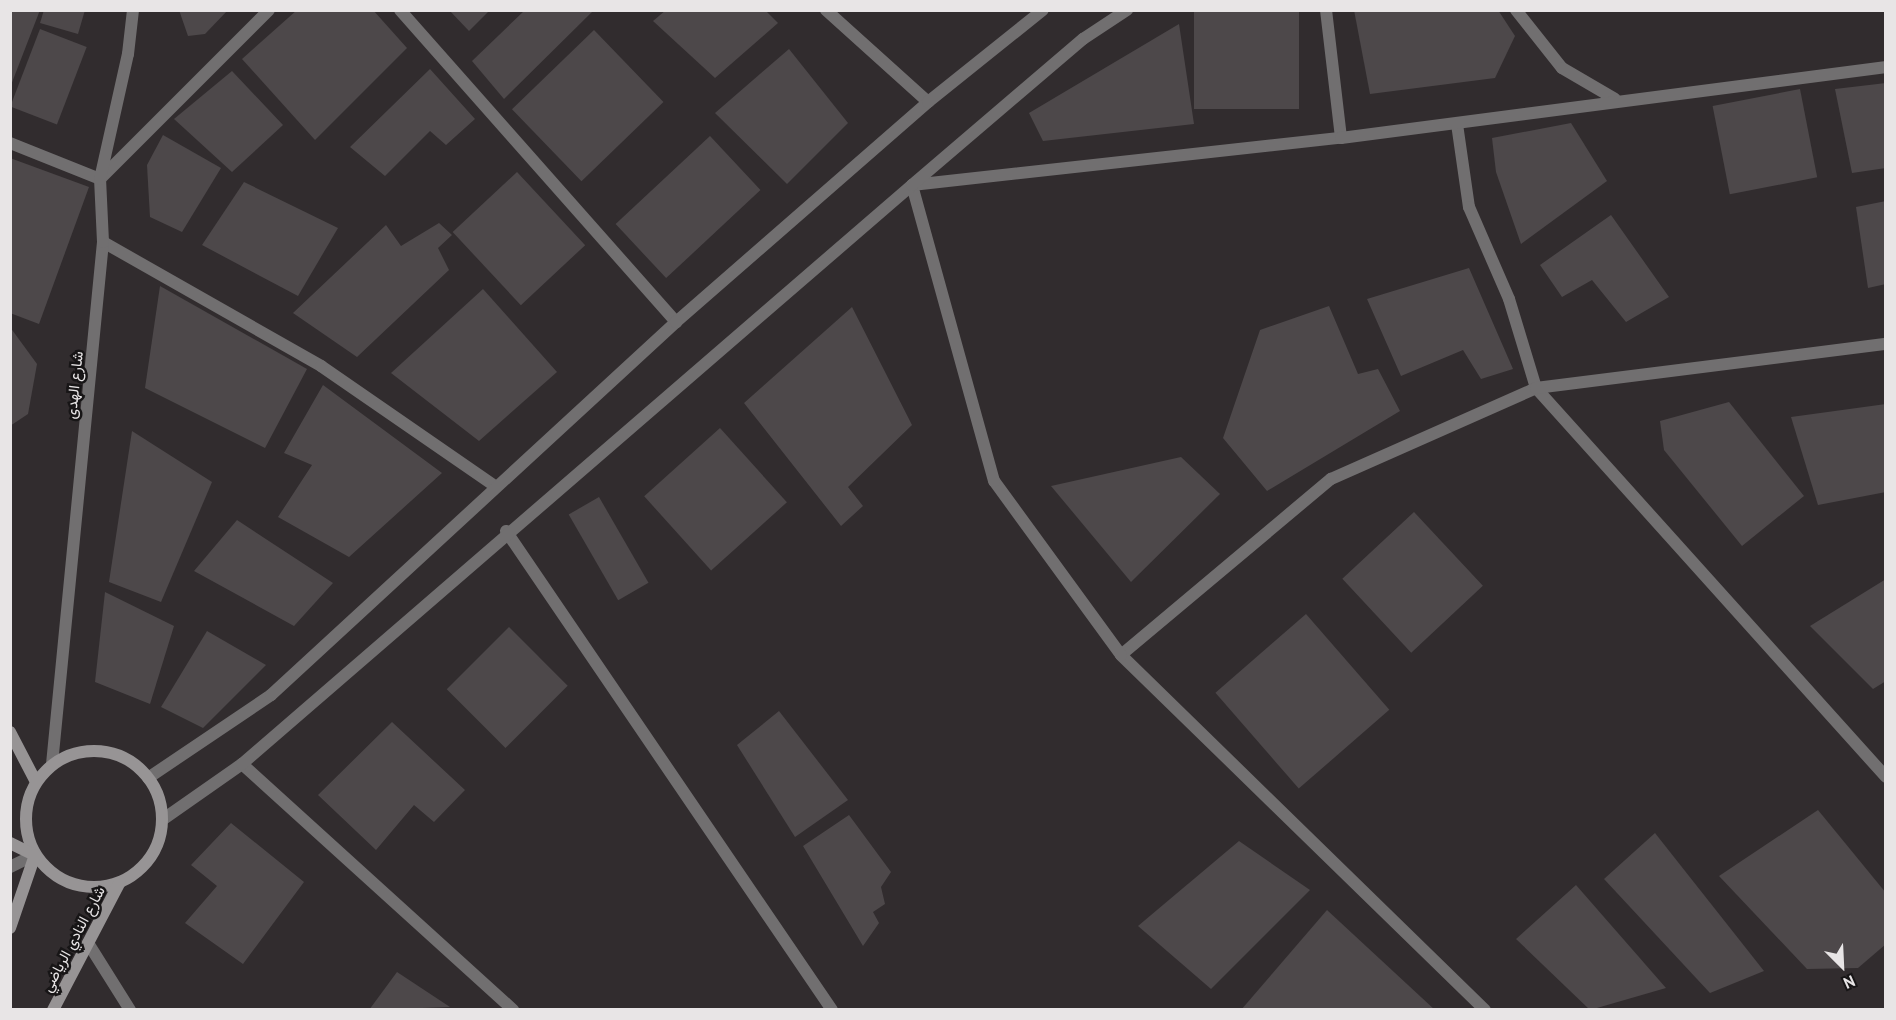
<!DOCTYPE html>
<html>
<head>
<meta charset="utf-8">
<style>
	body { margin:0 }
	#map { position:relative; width:1896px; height:1020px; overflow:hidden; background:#312c2e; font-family:"PT Sans",Vazirmatn,sans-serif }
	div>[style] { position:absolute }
	.building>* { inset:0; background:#4d484a; transform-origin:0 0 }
	.minor>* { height:12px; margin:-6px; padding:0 6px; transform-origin:6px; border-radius:6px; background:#716f70 }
	.tertiary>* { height:12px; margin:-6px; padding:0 6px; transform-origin:6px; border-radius:6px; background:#716f70 }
	.secondary>* { height:12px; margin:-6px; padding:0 6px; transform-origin:6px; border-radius:6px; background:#979495 }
	.secondary>.ring { margin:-6px; padding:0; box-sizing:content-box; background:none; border:12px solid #979495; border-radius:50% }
	span { translate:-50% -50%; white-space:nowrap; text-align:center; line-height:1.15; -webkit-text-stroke:5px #171516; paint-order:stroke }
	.street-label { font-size:15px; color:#e8e5e6 }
	.frame { position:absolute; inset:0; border:12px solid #e8e5e6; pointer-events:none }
	.north { position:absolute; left:1812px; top:936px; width:60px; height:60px; -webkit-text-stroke:4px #171516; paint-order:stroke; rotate:156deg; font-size:16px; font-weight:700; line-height:24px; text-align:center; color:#e8e5e6 }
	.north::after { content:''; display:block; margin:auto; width:21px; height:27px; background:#e8e5e6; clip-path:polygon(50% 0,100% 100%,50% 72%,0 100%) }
</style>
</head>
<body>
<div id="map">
	<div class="building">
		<div style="clip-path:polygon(10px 10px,40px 10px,11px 85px,10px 85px)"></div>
		<div style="clip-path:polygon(44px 10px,85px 10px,78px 34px,40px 23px)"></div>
		<div style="clip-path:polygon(179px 10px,228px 10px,205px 34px,188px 36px)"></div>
		<div style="clip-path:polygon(297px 10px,373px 10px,407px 48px,315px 140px,242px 59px)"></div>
		<div style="clip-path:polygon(449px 10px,490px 10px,469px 31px)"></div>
		<div style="clip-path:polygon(525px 10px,594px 10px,504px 99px,472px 61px)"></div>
		<div style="clip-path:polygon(666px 10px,765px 10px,778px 23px,715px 78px,653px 21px)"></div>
		<div style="left:1194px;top:10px;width:105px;height:99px"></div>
		<div style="clip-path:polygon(1354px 10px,1498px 10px,1515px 36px,1495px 78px,1370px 94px)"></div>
		<div style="clip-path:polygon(1179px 24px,1194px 124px,1043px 141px,1029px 113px)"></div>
		<div style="left:40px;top:29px;width:50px;height:83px;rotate:21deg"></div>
		<div style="left:594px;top:30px;width:100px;height:114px;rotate:46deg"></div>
		<div style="clip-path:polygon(789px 49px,848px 123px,787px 184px,715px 113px)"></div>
		<div style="clip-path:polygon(430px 69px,475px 119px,446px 145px,430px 131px,385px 176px,350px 147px)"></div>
		<div style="clip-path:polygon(232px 71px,283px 125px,232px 172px,174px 119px)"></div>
		<div style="clip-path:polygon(1886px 83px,1886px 168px,1852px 173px,1835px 89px)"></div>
		<div style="left:1800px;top:89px;width:90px;height:89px;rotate:79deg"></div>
		<div style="clip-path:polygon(1571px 123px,1607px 181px,1521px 244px,1496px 172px,1492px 138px)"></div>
		<div style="clip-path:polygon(163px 135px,221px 168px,182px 232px,150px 217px,147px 165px)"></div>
		<div style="left:710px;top:136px;width:74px;height:129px;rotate:47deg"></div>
		<div style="clip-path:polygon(10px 158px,89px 187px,39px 324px,10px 313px)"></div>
		<div style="left:517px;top:172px;width:100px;height:88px;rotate:47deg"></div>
		<div style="clip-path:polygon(244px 182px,338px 228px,298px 296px,202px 245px)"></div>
		<div style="clip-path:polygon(1886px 201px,1886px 284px,1868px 288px,1856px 207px)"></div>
		<div style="clip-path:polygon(1611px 215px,1669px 297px,1626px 322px,1592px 280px,1562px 297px,1540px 265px)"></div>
		<div style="clip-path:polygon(439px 223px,452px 235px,438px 248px,449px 270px,357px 357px,293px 313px,386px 225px,401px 246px)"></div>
		<div style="clip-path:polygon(1469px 268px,1513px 369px,1481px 379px,1463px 350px,1401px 376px,1367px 299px)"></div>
		<div style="clip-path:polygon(160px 286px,307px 369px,265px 448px,145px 388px)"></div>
		<div style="clip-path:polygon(483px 289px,557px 372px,479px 441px,391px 373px)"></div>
		<div style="clip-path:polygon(1329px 306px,1358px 374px,1378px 369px,1400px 411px,1267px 491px,1223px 438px,1260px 330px)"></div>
		<div style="clip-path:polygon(852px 307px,912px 425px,848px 487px,863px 506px,841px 526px,744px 403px)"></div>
		<div style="clip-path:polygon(10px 327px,37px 364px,28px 414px,10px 426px)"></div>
		<div style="clip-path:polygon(323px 385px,442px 473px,349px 557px,278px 517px,312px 465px,284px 453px)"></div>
		<div style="clip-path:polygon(1729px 402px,1804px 496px,1742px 546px,1664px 450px,1660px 421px)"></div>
		<div style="clip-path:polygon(1886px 404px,1886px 492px,1818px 505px,1791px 417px)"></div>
		<div style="left:720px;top:428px;width:100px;height:102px;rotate:48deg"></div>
		<div style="clip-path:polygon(132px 431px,212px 482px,161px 602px,109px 582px)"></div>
		<div style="clip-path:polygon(1181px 457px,1220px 494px,1131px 582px,1051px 486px)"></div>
		<div style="left:599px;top:497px;width:99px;height:35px;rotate:60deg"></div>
		<div style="left:1414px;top:512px;width:101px;height:98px;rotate:47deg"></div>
		<div style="clip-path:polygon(237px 520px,333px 583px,294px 626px,194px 571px)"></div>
		<div style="clip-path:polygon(1886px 579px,1886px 681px,1873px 689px,1810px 626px)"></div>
		<div style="clip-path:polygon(105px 592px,174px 626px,150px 704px,95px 682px)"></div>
		<div style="left:1306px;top:614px;width:127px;height:120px;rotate:49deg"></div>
		<div style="left:509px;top:627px;width:83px;height:88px;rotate:45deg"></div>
		<div style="clip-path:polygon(207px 631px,266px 665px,203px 728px,161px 707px)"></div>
		<div style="clip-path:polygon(779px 711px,848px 800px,795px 837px,737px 745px)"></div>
		<div style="clip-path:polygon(392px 722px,465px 790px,434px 822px,414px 805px,376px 850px,318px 795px)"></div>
		<div style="clip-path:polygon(1818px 810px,1886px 893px,1886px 944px,1858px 968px,1807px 969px,1719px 876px)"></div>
		<div style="clip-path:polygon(849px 815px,891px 872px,881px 887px,885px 904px,873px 912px,879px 923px,863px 946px,803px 846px)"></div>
		<div style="clip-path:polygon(231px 823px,304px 882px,243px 964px,185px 923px,217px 886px,191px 865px)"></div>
		<div style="clip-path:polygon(1655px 833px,1764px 971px,1710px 993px,1604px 879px)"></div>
		<div style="clip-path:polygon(1239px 841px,1310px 890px,1211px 989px,1138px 926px)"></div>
		<div style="clip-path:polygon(1576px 885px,1666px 988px,1590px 1010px,1516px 939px)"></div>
		<div style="clip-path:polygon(1327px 910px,1435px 1010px,1241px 1010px)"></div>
		<div style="clip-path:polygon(397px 972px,450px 1007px,369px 1010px)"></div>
	</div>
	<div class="minor">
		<div style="left:400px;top:10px;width:417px;rotate:48.5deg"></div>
		<div style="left:826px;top:10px;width:137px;rotate:42deg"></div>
		<div style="left:1326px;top:10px;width:129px;rotate:83.3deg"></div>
		<div style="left:1516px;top:10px;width:74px;rotate:51.6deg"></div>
		<div style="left:1562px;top:68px;width:61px;rotate:30.3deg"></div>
		<div style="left:1457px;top:124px;width:84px;rotate:81.8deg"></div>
		<div style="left:1469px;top:207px;width:100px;rotate:66.5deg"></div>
		<div style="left:1509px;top:299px;width:93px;rotate:73.1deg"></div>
		<div style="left:1536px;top:388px;width:523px;rotate:48.02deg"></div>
		<div style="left:10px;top:143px;width:97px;rotate:21.8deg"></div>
		<div style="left:100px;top:179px;width:239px;rotate:-45deg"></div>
		<div style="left:103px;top:242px;width:251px;rotate:29.6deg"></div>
		<div style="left:321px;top:366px;width:211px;rotate:34.6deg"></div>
		<div style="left:506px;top:531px;width:579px;rotate:55.76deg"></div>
		<div style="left:1121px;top:655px;width:274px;rotate:-40deg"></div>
		<div style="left:1331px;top:479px;width:224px;rotate:-23.9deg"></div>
		<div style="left:1536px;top:388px;width:353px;rotate:-7.2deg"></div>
		<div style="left:242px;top:764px;width:366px;rotate:42.2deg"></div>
		<div style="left:10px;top:867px;width:28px;rotate:-26deg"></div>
		<div style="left:88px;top:943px;width:79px;rotate:57.9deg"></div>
		<div style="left:1485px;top:1010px;width:508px;rotate:-135.72deg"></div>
		<div style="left:1121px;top:655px;width:215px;rotate:-126.1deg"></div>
		<div style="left:994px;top:481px;width:307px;rotate:-105.5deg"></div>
		<div style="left:912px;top:185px;width:432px;rotate:-6.3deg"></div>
		<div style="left:1341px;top:138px;width:550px;rotate:-7.42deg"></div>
	</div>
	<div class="tertiary">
		<div style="left:52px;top:764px;width:524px;rotate:-84.42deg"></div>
		<div style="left:103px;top:242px;width:63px;rotate:-92.7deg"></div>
		<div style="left:100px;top:179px;width:128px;rotate:-77.4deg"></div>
		<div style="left:128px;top:54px;width:44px;rotate:-83.5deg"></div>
		<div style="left:148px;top:778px;width:148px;rotate:-34deg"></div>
		<div style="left:271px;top:695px;width:551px;rotate:-42.64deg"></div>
		<div style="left:676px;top:322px;width:335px;rotate:-41.1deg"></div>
		<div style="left:928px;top:102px;width:147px;rotate:-38.7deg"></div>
		<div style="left:162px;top:820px;width:98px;rotate:-35deg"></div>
		<div style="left:242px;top:764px;width:886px;rotate:-40.83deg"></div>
		<div style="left:912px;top:185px;width:225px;rotate:-40.5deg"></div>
		<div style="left:1083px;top:39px;width:53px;rotate:-33.4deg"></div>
	</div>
	<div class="secondary">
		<div style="left:10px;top:732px;width:56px;rotate:62.5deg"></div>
		<div class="ring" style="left:26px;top:751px;width:124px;height:124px"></div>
		<div style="left:10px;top:843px;width:28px;rotate:26deg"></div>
		<div style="left:35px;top:855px;width:77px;rotate:108.9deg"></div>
		<div style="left:53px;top:1010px;width:144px;rotate:-62.4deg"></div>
	</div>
	<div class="street-label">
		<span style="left:74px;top:385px;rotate:-84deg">شارع الهدى</span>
		<span style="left:73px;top:939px;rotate:-62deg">شارع النادي الرياضي</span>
	</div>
	<div class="frame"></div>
	<div class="north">N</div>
</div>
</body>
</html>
